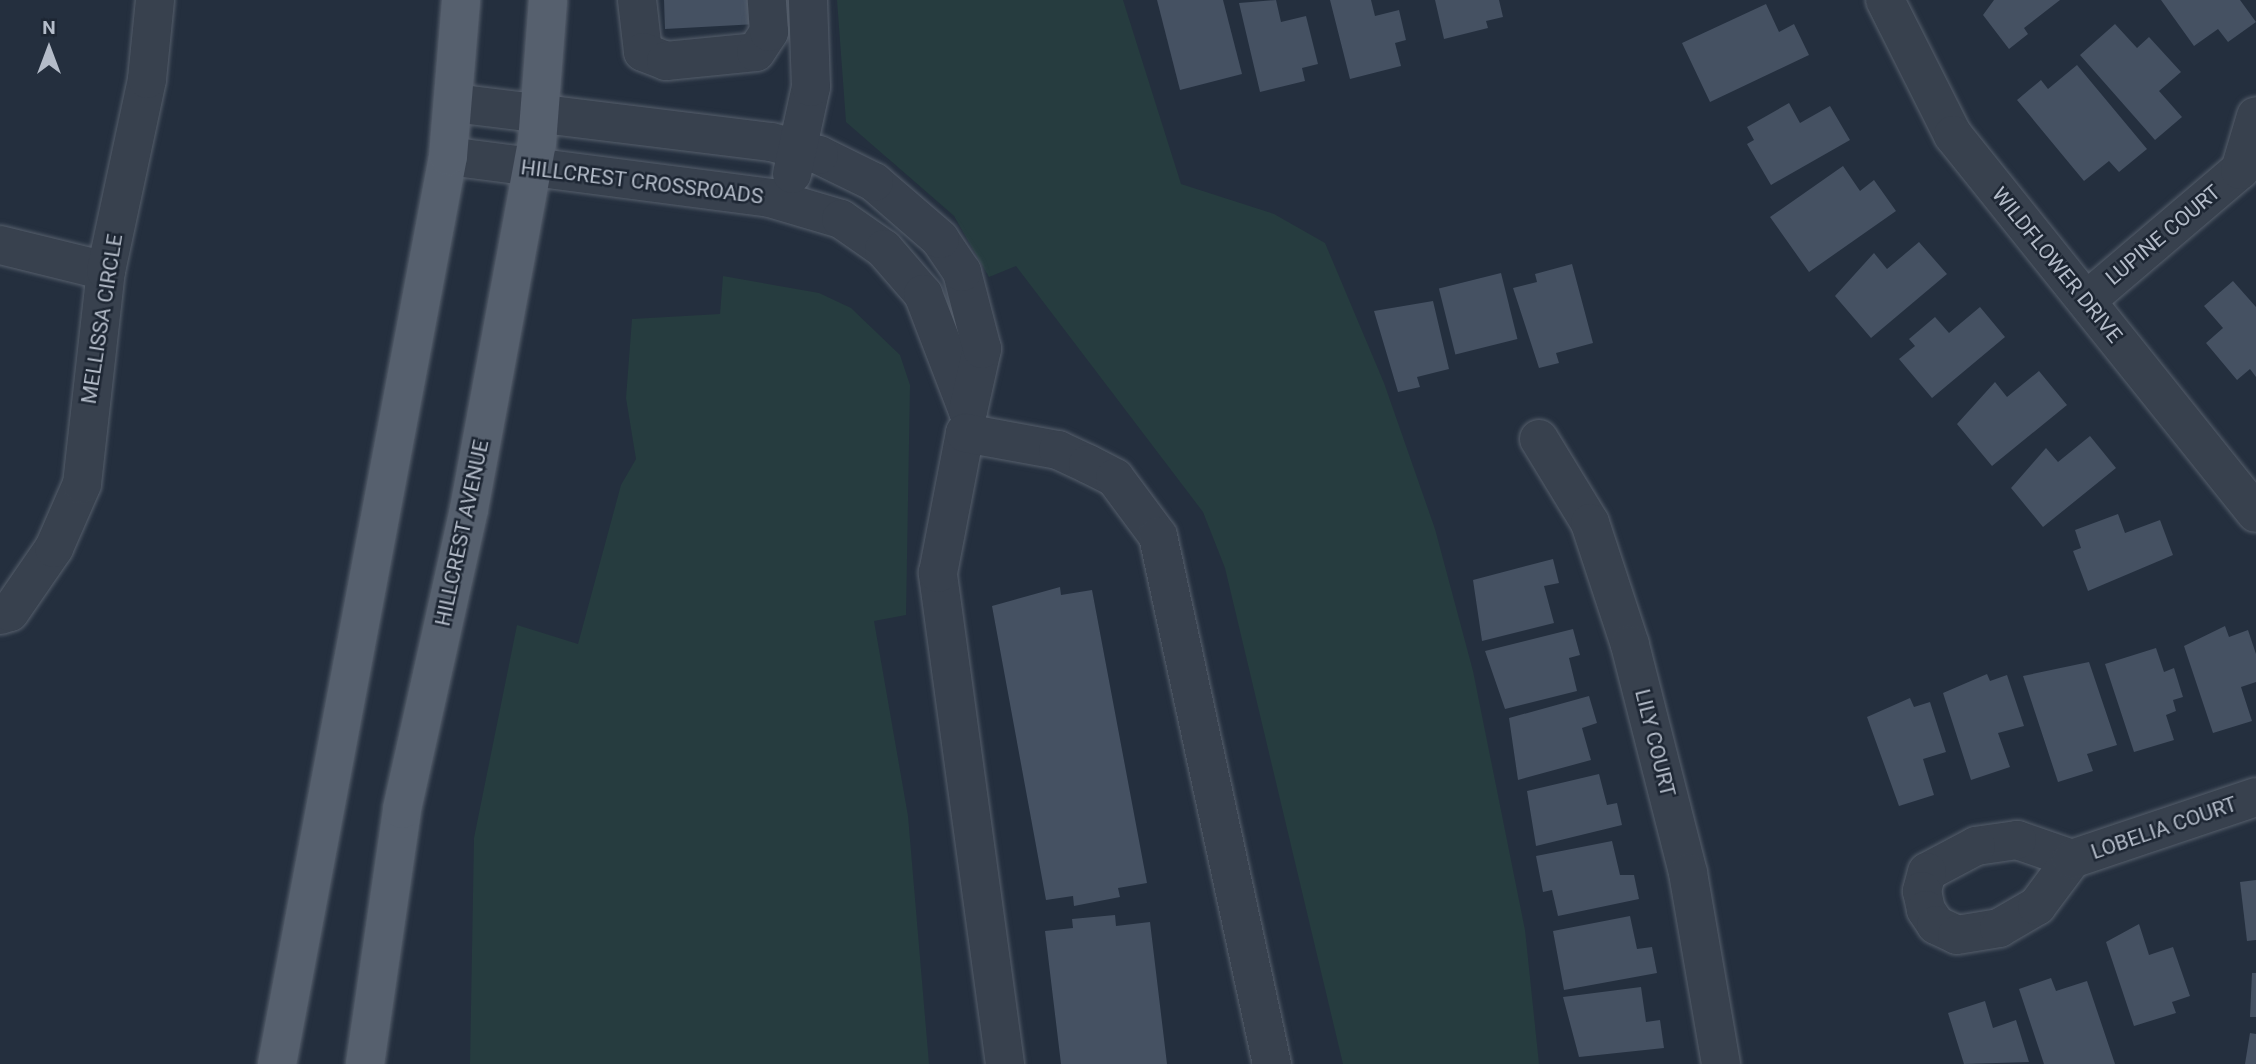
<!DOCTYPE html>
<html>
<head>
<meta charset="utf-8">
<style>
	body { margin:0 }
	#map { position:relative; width:2256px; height:1064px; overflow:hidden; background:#242f3e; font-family:Roboto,sans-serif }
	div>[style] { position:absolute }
	.green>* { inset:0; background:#263c3f }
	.building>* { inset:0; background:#455162; transform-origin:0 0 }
	.roads { filter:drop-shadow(0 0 2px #565f6c) drop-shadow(0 0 2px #565f6c) }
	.minor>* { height:38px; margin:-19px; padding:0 19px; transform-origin:19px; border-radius:19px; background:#38414e }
	.major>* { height:38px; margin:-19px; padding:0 19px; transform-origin:19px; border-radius:19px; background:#56606e }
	span { translate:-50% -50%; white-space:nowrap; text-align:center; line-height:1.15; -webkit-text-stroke:5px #1d2633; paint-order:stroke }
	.street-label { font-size:21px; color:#b4bcc9 }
	.north { position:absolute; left:14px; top:14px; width:70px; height:70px; -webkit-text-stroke:5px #1d2633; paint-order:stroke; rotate:0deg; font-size:19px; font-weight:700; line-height:28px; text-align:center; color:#b4bcc9 }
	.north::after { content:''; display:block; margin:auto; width:24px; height:32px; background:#b4bcc9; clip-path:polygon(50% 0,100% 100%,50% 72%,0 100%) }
</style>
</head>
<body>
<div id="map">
	<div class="green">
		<div style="clip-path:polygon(837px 0,1123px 0,1181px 184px,1274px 214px,1325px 243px,1384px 383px,1435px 529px,1473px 671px,1525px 930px,1539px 1064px,1343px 1064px,1225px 568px,1203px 512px,1016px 266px,989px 277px,954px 216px,846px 122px)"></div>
		<div style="clip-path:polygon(723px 276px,819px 293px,851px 308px,900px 355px,910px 385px,906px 615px,874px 621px,908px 816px,929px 1064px,470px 1064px,474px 838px,517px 625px,578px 644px,621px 485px,636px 459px,626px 398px,632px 319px,720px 314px)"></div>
	</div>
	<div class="building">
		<div style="clip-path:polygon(664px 0,756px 0,757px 24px,665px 29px)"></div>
		<div style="clip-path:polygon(1157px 0,1223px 0,1242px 74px,1180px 90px)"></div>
		<div style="clip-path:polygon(1276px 0,1281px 22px,1306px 16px,1318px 64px,1302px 68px,1305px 81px,1260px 92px,1239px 3px)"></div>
		<div style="clip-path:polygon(1330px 0,1371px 0,1375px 16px,1399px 10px,1406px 40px,1395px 43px,1401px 66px,1350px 79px)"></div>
		<div style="clip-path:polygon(1435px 0,1499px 0,1503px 17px,1486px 21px,1488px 28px,1444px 39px)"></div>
		<div style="clip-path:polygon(1994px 0,2060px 0,2024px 28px,2028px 34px,2009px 49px,1983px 15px)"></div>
		<div style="clip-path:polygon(2161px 0,2240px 0,2256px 22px,2228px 42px,2218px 29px,2194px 46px)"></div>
		<div style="clip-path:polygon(1766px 4px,1779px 32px,1794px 24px,1809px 55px,1710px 102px,1682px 43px)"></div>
		<div style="clip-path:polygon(2115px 24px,2137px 48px,2149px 37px,2181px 72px,2159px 91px,2182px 117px,2155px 140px,2080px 55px)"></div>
		<div style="clip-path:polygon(2077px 65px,2147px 149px,2119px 172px,2109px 161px,2084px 181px,2017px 100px,2041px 80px,2048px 89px)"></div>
		<div style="clip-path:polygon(1789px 103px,1800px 123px,1830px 106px,1850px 140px,1771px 185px,1747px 144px,1754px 140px,1747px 127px)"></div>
		<div style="clip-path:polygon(1843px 166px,1860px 191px,1874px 180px,1896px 211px,1809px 272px,1770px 217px)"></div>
		<div style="clip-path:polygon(1919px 242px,1947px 274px,1871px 338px,1835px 296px,1874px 253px,1887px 269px)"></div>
		<div style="clip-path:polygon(1572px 264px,1593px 343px,1556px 353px,1559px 363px,1539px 368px,1513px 288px,1537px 282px,1535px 274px)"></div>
		<div style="left:1501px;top:273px;width:68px;height:64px;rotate:76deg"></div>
		<div style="clip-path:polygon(2233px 281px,2256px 307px,2256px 377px,2250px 369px,2237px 380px,2206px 343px,2223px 328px,2204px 306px)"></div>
		<div style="clip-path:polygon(1433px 301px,1449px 369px,1417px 377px,1420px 387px,1398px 392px,1374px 311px)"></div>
		<div style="clip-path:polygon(1980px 307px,2005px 337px,1932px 398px,1899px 359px,1915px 346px,1909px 339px,1935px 317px,1949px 333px)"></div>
		<div style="clip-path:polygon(2039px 371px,2067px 405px,1992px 466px,1957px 424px,1995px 382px,2007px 397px)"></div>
		<div style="clip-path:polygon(2090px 436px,2116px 468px,2043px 527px,2011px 488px,2046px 448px,2058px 462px)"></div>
		<div style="clip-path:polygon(2118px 514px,2125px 533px,2160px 520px,2173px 555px,2088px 591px,2073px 551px,2081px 548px,2075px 530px)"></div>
		<div style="clip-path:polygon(1553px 559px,1559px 583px,1544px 586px,1554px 623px,1482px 641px,1473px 580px)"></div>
		<div style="clip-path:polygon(1060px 587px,1061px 595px,1092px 590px,1147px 883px,1118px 888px,1120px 897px,1074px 906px,1073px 896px,1046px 900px,992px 606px)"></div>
		<div style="clip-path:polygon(2225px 626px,2229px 637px,2248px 630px,2256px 654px,2256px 682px,2241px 687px,2252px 721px,2213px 733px,2184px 646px)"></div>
		<div style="clip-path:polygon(1573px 629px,1580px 655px,1569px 658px,1577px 691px,1505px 709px,1485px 651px)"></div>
		<div style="clip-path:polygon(2156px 648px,2164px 672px,2174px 668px,2183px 697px,2173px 700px,2176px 711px,2166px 715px,2174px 740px,2134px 752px,2105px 664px)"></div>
		<div style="clip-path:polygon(2089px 662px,2117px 745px,2087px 754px,2093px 771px,2058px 782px,2023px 676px)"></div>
		<div style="clip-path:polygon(1987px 674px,1990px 681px,2007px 675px,2024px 726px,1998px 733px,2010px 767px,1971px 780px,1943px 693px)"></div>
		<div style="clip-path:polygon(1589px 696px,1597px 723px,1582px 728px,1591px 760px,1518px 780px,1509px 718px)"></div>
		<div style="clip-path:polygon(1910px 698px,1914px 707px,1930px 702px,1946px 752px,1923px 759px,1934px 795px,1899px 806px,1867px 717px)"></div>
		<div style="clip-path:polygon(1599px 774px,1607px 805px,1617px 803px,1622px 825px,1536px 846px,1527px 791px)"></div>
		<div style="clip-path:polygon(1612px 841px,1620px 875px,1634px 875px,1639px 899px,1558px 916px,1552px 890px,1543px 892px,1536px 856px)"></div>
		<div style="clip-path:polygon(2256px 880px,2256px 940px,2247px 941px,2240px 882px)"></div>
		<div style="clip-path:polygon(1115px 915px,1116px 926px,1150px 922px,1167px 1064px,1061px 1064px,1045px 931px,1073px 928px,1072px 919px)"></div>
		<div style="clip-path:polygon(1630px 916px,1637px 949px,1652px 947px,1657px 973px,1564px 990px,1553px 931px)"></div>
		<div style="clip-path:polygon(2139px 924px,2149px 955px,2173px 947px,2190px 996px,2172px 1002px,2176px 1013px,2134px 1026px,2106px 942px)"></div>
		<div style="clip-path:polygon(2252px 973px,2256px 973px,2256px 1017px,2250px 1017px)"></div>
		<div style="clip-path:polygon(2051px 978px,2056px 991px,2087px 981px,2115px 1064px,2044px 1064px,2019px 989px)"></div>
		<div style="clip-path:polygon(1641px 987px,1646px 1022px,1660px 1020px,1664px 1048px,1579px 1057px,1563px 997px)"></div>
		<div style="clip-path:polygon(1985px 1001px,1993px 1028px,2016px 1020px,2029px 1062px,1964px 1064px,1948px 1013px)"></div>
		<div style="clip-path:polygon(2250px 1033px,2256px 1034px,2256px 1064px,2245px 1064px)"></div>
	</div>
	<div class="roads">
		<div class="minor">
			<div style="left:637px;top:0;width:52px;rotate:83.4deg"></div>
			<div style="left:643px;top:52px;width:25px;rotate:21deg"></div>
			<div style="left:666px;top:61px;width:90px;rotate:-5.7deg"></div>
			<div style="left:756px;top:52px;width:24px;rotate:-57deg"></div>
			<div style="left:769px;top:32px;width:32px;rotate:-94deg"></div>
			<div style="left:1885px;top:0;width:151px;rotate:63.3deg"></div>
			<div style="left:1953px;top:135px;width:484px;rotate:51.3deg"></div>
			<div style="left:448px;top:156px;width:325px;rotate:7.4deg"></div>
			<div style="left:770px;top:198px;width:74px;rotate:16.5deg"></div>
			<div style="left:841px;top:219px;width:52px;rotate:34.9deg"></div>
			<div style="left:884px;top:249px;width:60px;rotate:49.1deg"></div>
			<div style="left:923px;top:294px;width:125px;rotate:69deg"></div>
			<div style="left:968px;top:411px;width:64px;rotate:-77.3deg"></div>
			<div style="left:982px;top:349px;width:80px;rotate:-104.6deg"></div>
			<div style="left:962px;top:272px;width:40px;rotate:-124deg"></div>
			<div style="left:940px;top:239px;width:87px;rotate:-139.2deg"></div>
			<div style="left:874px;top:182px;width:61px;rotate:-153.9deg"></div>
			<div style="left:819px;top:155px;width:50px;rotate:-164.8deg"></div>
			<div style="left:771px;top:142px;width:318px;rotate:-173deg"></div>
			<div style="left:792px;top:174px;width:89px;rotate:-77.7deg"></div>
			<div style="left:811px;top:87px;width:87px;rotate:-92deg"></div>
			<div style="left:0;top:245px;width:109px;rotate:13.8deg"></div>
			<div style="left:2087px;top:300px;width:201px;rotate:-40.4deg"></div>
			<div style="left:2240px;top:170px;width:56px;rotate:-73.5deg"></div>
			<div style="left:1539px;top:439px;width:98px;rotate:58.7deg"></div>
			<div style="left:1590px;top:523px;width:128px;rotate:71.8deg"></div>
			<div style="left:1630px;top:645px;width:235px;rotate:75.7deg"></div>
			<div style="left:1688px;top:873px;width:194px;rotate:80.2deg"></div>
			<div style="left:0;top:615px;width:10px;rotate:-17deg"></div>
			<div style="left:10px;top:612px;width:78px;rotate:-55.5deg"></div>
			<div style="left:54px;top:548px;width:70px;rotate:-66.4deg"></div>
			<div style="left:82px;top:484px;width:214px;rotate:-83.6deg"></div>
			<div style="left:106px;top:271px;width:196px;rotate:-77.9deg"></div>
			<div style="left:147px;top:79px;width:79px;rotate:-84.2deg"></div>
			<div style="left:2072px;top:859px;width:58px;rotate:-160.9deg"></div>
			<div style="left:2017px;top:840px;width:41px;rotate:171.7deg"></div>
			<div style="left:1976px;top:846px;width:55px;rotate:152deg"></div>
			<div style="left:1927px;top:872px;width:20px;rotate:105deg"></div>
			<div style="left:1922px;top:891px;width:19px;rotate:78deg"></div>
			<div style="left:1926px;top:910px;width:18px;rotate:56deg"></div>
			<div style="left:1936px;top:925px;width:23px;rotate:25deg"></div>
			<div style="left:1957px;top:935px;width:43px;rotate:-9.5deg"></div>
			<div style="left:1999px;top:928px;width:44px;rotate:-30.1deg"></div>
			<div style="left:2037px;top:906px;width:59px;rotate:-53.3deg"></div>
			<div style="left:2072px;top:859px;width:194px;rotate:-18.6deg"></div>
			<div style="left:1005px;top:1064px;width:496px;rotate:-97.8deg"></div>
			<div style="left:938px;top:573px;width:143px;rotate:-79.1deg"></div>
			<div style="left:965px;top:433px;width:95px;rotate:10.4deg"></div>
			<div style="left:1058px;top:450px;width:33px;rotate:25deg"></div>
			<div style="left:1088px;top:464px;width:30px;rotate:27deg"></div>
			<div style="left:1115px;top:478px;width:72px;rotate:53.4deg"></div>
			<div style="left:1158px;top:536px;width:540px;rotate:77.82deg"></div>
		</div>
		<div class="major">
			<div style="left:277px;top:1064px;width:924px;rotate:-79.33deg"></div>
			<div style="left:448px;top:156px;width:157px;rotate:-85.2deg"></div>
			<div style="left:365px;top:1064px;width:258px;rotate:-81.7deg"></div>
			<div style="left:402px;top:809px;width:307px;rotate:-77.4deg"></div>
			<div style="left:469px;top:509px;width:372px;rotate:-79.5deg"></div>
			<div style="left:537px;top:143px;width:143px;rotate:-85.6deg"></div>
		</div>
	</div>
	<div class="street-label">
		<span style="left:642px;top:182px;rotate:7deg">HILLCREST CROSSROADS</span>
		<span style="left:2163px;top:235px;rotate:-40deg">LUPINE COURT</span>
		<span style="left:2057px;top:265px;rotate:51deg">WILDFLOWER DRIVE</span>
		<span style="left:102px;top:319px;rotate:-81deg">MELLISSA CIRCLE</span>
		<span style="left:462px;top:533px;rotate:-78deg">HILLCREST AVENUE</span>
		<span style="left:1655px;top:743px;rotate:76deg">LILY COURT</span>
		<span style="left:2164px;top:828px;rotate:-19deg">LOBELIA COURT</span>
	</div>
	<div class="north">N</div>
</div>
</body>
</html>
